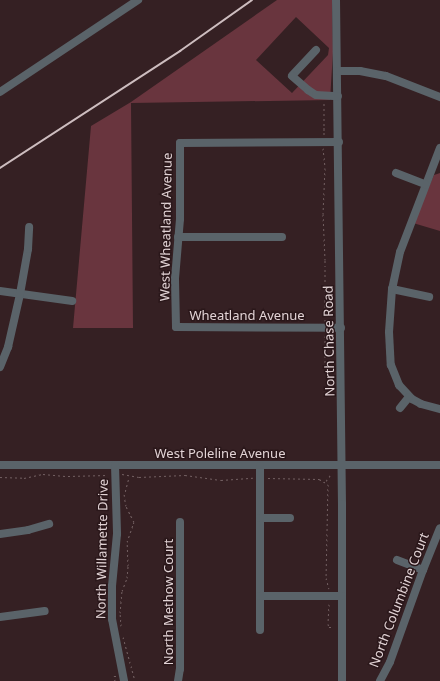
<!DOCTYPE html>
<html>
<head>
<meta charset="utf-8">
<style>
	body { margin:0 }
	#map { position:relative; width:440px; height:681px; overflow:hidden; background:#352023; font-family:"Noto Sans",sans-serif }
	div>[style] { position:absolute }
	.green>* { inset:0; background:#69353e }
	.path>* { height:1px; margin-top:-0.5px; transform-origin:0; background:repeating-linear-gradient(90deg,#725f61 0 2px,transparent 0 5px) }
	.minor>* { height:8px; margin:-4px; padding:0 4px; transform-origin:4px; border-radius:4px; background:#5a6369 }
	.rail>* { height:2px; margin:-1px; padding:0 1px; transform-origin:1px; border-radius:1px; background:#cdbdbf }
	span { translate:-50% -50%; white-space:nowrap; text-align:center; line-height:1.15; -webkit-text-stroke:3px #2a171a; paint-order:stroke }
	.street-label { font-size:13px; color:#e2d3d5 }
</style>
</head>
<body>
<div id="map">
	<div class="green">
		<div style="clip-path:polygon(evenodd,277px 0,332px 0,333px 52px,330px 100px,131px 103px,133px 328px,73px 328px,91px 126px,131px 102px,277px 0,296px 17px,329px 48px,328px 55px,292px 93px,256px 60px,296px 17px)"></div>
		<div style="clip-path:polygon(440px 173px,440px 231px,413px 223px,434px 175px)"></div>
	</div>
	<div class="path">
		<div style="left:324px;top:135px;width:33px;rotate:-90deg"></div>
		<div style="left:323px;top:148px;width:20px;rotate:84deg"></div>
		<div style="left:325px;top:168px;width:46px;rotate:92.5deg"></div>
		<div style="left:323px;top:214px;width:46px;rotate:87.5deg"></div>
		<div style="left:325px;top:260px;width:61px;rotate:90deg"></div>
		<div style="left:325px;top:336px;width:38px;rotate:90deg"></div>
		<div style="left:122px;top:474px;width:17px;rotate:10deg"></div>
		<div style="left:139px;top:477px;width:46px;rotate:-2.5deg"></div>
		<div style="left:185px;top:475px;width:36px;rotate:8deg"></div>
		<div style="left:221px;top:480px;width:32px;rotate:-4deg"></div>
		<div style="left:0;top:477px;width:24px;rotate:2deg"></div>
		<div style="left:24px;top:478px;width:19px;rotate:-12deg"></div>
		<div style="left:43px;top:474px;width:25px;rotate:5deg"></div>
		<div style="left:68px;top:476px;width:40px;rotate:-1.4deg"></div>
		<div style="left:268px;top:478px;width:51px;rotate:1.1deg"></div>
		<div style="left:319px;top:479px;width:10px;rotate:29deg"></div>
		<div style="left:328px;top:484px;width:94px;rotate:91.2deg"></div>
		<div style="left:326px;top:578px;width:11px;rotate:75deg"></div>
		<div style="left:326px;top:481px;width:9px;rotate:-54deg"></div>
		<div style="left:329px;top:604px;width:20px;rotate:93deg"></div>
		<div style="left:328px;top:624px;width:3px;rotate:72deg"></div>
		<div style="left:329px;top:627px;width:4px"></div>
		<div style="left:121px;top:626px;width:13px;rotate:-94deg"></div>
		<div style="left:120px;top:613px;width:22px;rotate:-85deg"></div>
		<div style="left:122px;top:591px;width:14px;rotate:-69deg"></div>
		<div style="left:127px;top:578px;width:12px;rotate:-85deg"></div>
		<div style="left:128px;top:566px;width:24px;rotate:-92deg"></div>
		<div style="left:127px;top:542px;width:21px;rotate:-71deg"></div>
		<div style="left:134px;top:522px;width:18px;rotate:-117deg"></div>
		<div style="left:126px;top:506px;width:10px;rotate:-101deg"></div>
		<div style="left:124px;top:496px;width:20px;rotate:-75deg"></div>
		<div style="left:123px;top:637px;width:46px;rotate:74.7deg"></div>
		<div style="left:115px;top:681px;width:5px;rotate:-101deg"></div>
		<div style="left:114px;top:676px;width:2px"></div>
	</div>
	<div class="minor">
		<div style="left:336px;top:0;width:504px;rotate:89.32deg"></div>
		<div style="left:342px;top:504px;width:177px;rotate:90deg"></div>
		<div style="left:316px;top:50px;width:35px;rotate:133deg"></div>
		<div style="left:292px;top:76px;width:21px;rotate:41deg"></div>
		<div style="left:308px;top:90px;width:9px;rotate:32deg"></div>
		<div style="left:316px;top:95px;width:22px;rotate:3deg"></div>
		<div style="left:337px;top:71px;width:23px"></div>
		<div style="left:360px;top:71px;width:26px;rotate:11deg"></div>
		<div style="left:386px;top:76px;width:58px;rotate:21.3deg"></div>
		<div style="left:0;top:92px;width:166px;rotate:-33.7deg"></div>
		<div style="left:339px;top:142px;width:159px;rotate:179.6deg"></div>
		<div style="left:180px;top:143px;width:76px;rotate:90deg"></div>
		<div style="left:180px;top:219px;width:60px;rotate:94.8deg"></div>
		<div style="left:175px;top:279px;width:48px;rotate:88.8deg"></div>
		<div style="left:176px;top:327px;width:165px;rotate:0.3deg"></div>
		<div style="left:440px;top:148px;width:111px;rotate:111deg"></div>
		<div style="left:400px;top:252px;width:38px;rotate:102deg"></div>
		<div style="left:392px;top:289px;width:43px;rotate:94deg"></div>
		<div style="left:389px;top:332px;width:33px;rotate:87deg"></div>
		<div style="left:391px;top:365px;width:22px;rotate:68deg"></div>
		<div style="left:399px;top:385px;width:19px;rotate:47deg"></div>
		<div style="left:412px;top:399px;width:10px;rotate:29deg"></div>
		<div style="left:421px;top:404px;width:20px;rotate:15deg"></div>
		<div style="left:396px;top:173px;width:31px;rotate:21deg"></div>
		<div style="left:178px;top:237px;width:104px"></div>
		<div style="left:392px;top:289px;width:38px;rotate:12deg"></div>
		<div style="left:0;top:291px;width:73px;rotate:7.9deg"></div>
		<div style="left:0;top:367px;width:22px;rotate:-68deg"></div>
		<div style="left:8px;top:347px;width:54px;rotate:-77.2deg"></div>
		<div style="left:20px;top:294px;width:46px;rotate:-79.9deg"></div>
		<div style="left:28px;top:249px;width:22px;rotate:-87deg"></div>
		<div style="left:400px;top:408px;width:14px;rotate:-51deg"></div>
		<div style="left:0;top:465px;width:440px"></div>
		<div style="left:115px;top:465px;width:69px;rotate:88.3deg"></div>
		<div style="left:117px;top:534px;width:52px;rotate:95.5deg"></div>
		<div style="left:112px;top:586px;width:33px;rotate:90deg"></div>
		<div style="left:112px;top:619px;width:63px;rotate:79deg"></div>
		<div style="left:260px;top:466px;width:164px;rotate:90deg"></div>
		<div style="left:260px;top:518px;width:30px"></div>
		<div style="left:0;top:534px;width:28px;rotate:-8deg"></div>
		<div style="left:28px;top:530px;width:22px;rotate:-16deg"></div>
		<div style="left:397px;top:560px;width:28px;rotate:21deg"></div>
		<div style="left:260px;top:596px;width:82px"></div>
		<div style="left:0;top:617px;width:45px;rotate:-7.6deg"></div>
		<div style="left:178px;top:681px;width:12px;rotate:-81deg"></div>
		<div style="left:180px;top:669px;width:147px;rotate:-90deg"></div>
		<div style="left:380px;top:681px;width:21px;rotate:-62deg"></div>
		<div style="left:390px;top:662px;width:98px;rotate:-70.3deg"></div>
		<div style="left:423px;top:570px;width:45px;rotate:-68deg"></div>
	</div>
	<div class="rail">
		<div style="left:0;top:168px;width:215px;rotate:-33deg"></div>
		<div style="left:180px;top:51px;width:88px;rotate:-35.3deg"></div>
	</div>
	<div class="street-label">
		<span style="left:166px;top:227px;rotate:-89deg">West Wheatland Avenue</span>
		<span style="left:247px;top:315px">Wheatland Avenue</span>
		<span style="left:329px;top:341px;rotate:-91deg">North Chase Road</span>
		<span style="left:220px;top:453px">West Poleline Avenue</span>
		<span style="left:102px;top:549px;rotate:-89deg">North Willamette Drive</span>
		<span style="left:399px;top:600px;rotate:-69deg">North Columbine Court</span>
		<span style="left:168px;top:602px;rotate:-90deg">North Methow Court</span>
	</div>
</div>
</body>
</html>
